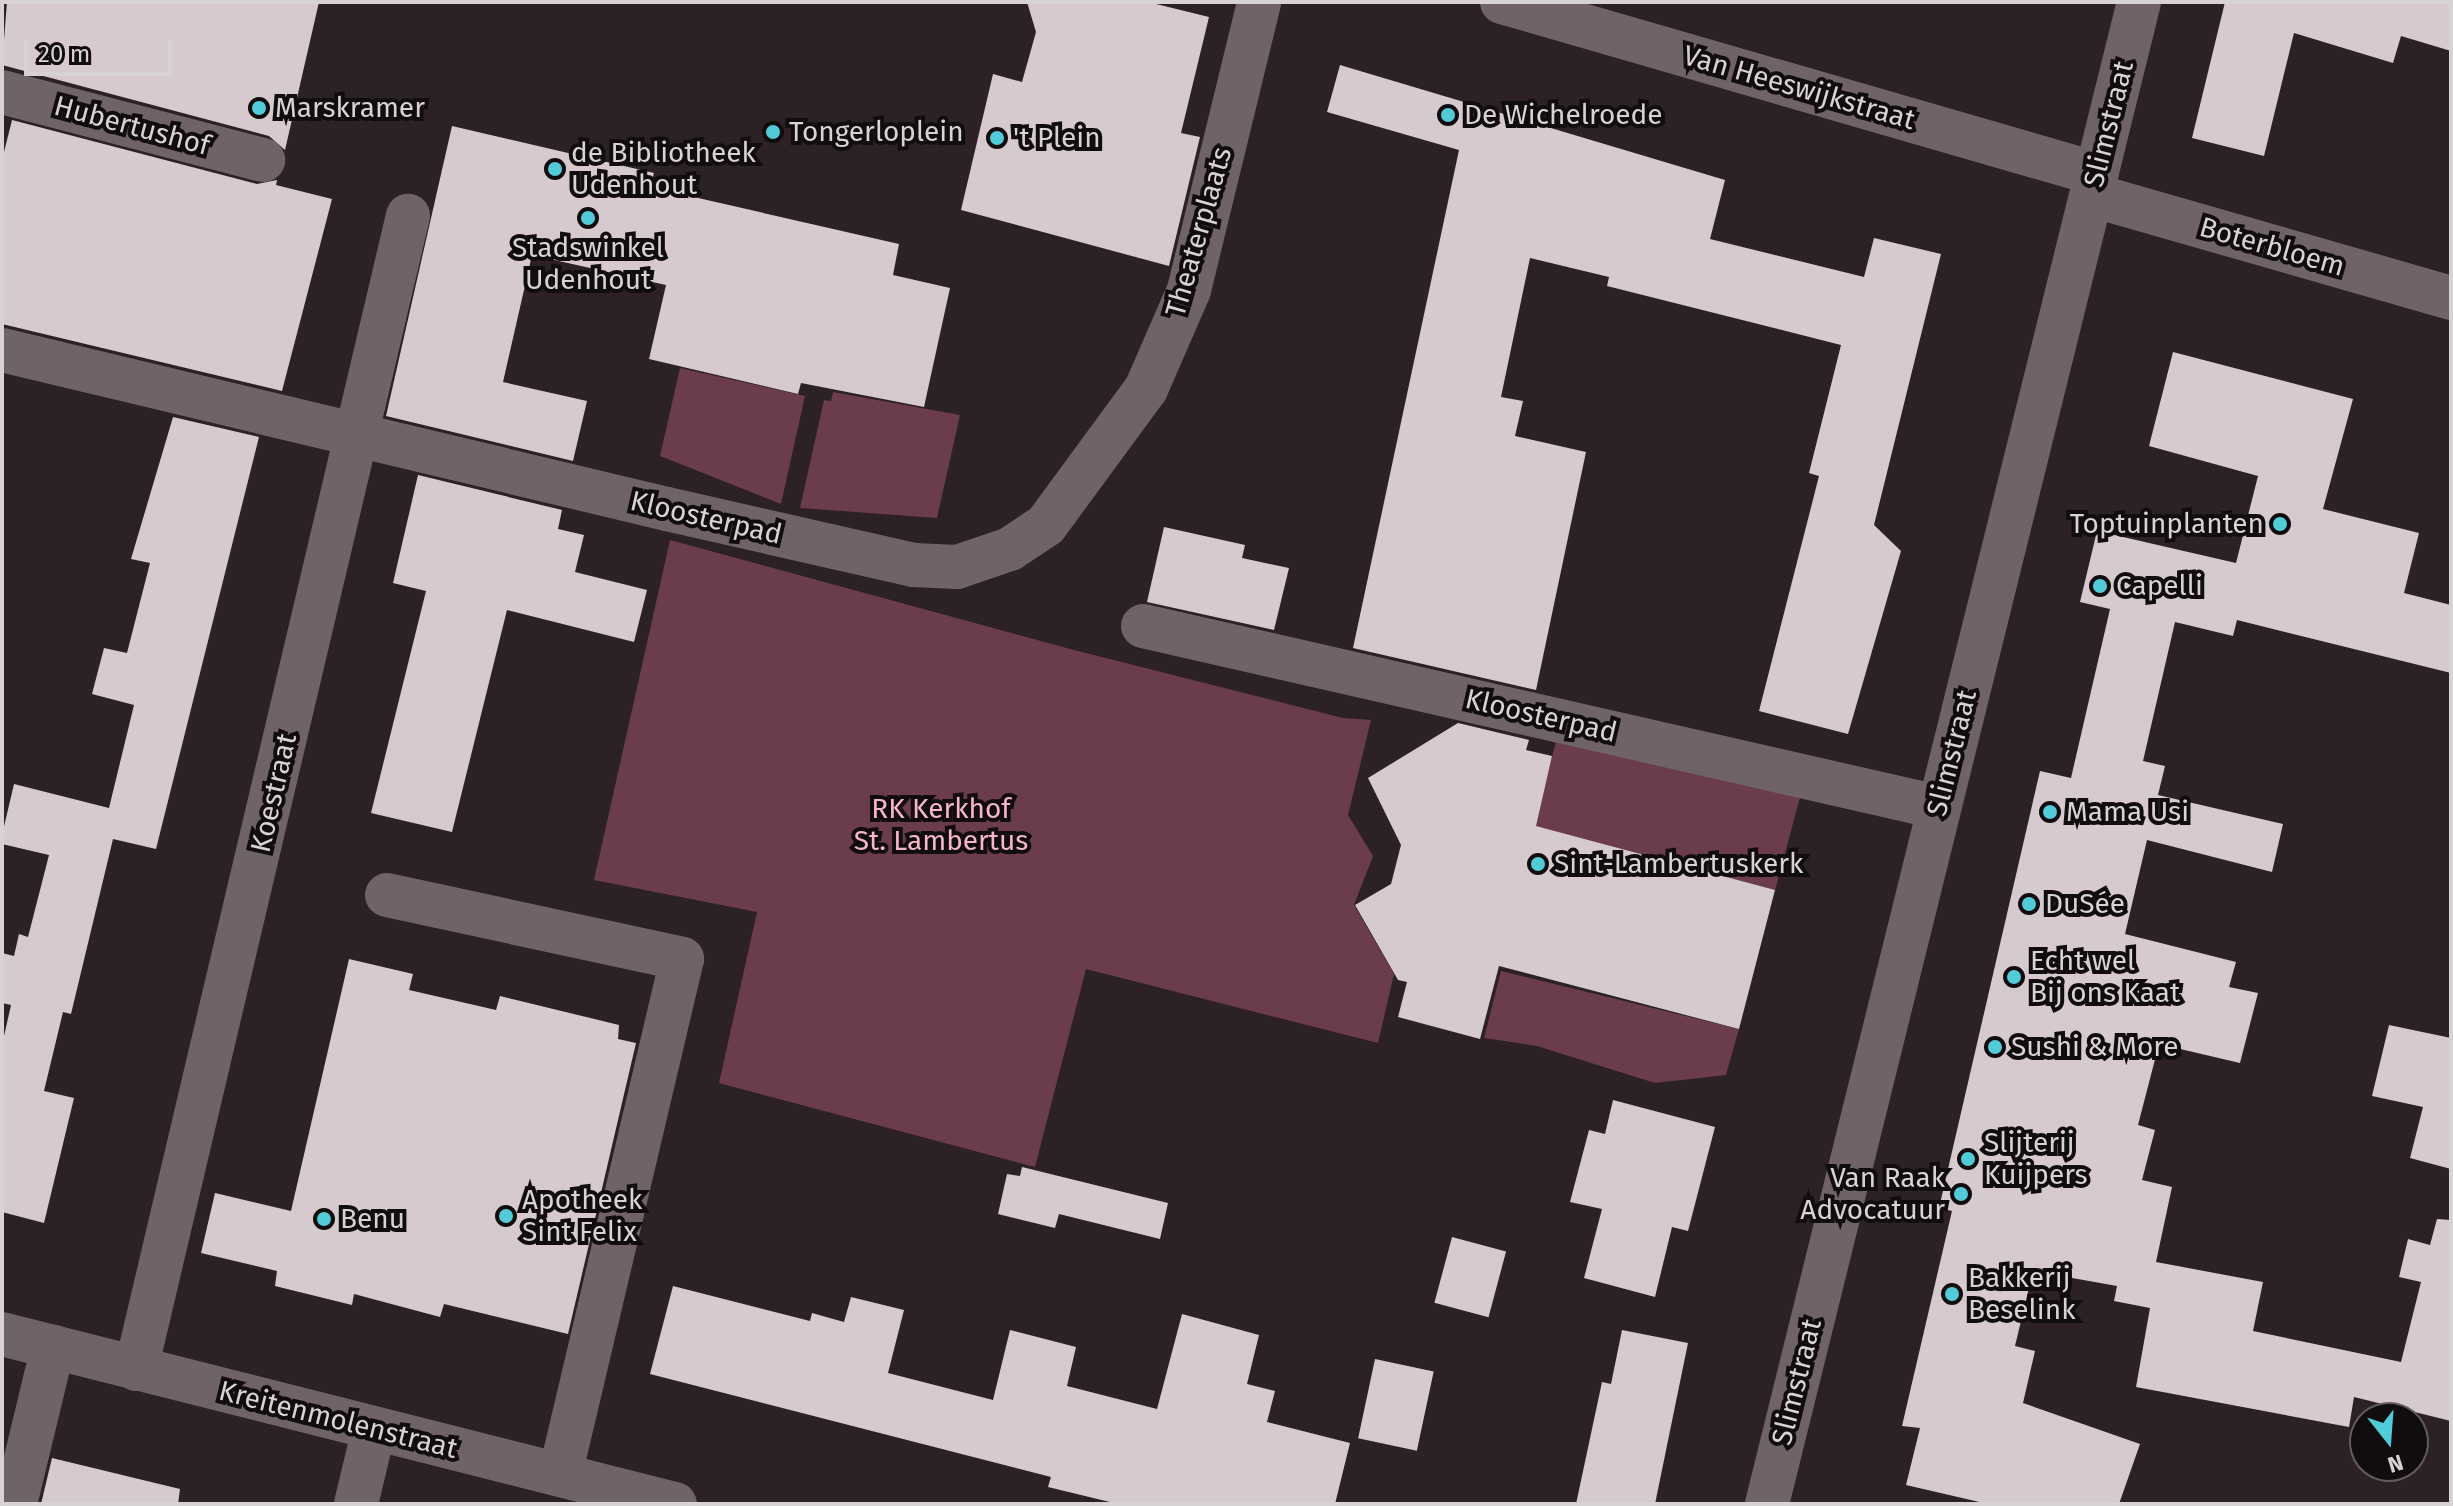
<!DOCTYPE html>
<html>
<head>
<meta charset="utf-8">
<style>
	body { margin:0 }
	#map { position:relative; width:2453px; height:1506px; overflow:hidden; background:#2c2225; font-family:"Fira Sans",sans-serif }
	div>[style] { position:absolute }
	.green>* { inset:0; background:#6b3b4e; transform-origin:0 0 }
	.building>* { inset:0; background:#d7cace; transform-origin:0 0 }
	.minor>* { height:44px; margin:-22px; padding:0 22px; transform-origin:22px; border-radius:22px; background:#6f6367 }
	.dots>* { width:22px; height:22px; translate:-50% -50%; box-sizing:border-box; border:4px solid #110d0e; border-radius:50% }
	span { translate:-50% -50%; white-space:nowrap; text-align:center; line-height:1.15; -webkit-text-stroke:8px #110d0e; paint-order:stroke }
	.street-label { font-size:28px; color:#d9d2d4 }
	.poi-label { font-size:28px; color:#d9d2d4 }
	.left { translate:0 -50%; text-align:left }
	.right { translate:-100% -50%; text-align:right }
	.park-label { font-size:28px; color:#f6b5cd }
	.frame { position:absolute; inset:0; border:4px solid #d9d2d4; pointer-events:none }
	.north { position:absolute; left:2349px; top:1402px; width:80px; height:80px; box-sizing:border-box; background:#110d0e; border:2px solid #615c5d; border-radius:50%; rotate:163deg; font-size:22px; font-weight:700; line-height:32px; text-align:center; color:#d9d2d4 }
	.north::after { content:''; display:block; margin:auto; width:28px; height:36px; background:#52cbd8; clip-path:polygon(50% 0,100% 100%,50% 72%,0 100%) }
	.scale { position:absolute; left:24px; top:40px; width:148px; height:36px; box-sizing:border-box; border:4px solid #d9d2d4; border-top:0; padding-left:10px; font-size:24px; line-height:28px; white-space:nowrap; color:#d9d2d4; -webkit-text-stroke:6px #110d0e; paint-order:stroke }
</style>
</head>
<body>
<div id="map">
	<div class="green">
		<div style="clip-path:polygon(680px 368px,805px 396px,781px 504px,660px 456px)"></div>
		<div style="clip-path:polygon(833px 392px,960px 415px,937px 518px,800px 508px,824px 400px,831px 401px)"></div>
		<div style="clip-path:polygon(670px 540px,1074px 650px,1343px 718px,1371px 720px,1348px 815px,1373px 856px,1354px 905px,1394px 974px,1378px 1043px,1086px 969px,1035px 1167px,719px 1083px,757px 912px,594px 880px)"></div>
		<div style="left:1560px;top:727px;width:250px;height:102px;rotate:15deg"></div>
		<div style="clip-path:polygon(1501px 971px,1739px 1029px,1726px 1075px,1655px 1083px,1537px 1046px,1484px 1038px)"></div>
	</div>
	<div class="building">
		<div style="clip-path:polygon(7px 2px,319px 2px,285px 150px,269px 136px,2px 65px)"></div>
		<div style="clip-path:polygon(1027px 2px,1148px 2px,1209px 17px,1181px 133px,1200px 137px,1169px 266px,961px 210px,993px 74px,1022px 82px,1036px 32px)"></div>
		<div style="clip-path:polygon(2225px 2px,2451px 2px,2451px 51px,2401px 36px,2393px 63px,2294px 33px,2264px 156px,2192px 138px)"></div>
		<div style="clip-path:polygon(1340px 65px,1725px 180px,1710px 239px,1864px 277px,1874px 238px,1941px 254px,1874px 525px,1901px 551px,1848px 734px,1759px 711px,1819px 476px,1809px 473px,1841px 345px,1607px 286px,1609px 277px,1530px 258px,1501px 397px,1523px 401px,1515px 436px,1586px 452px,1536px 690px,1353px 648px,1459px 150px,1327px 112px)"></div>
		<div style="clip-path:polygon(12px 120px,257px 184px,277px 180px,276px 185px,332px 199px,282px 391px,2px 324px,2px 160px)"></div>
		<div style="clip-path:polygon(452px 126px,654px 173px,650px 187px,899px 244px,893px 275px,950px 288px,924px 407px,801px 383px,798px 394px,649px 359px,666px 285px,532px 255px,503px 382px,587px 401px,573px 461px,386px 416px)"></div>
		<div style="clip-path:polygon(2173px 352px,2353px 399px,2323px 509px,2419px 533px,2404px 593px,2451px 605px,2451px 673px,2237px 620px,2233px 636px,2175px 622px,2143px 761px,2165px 766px,2158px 795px,2283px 824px,2272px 872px,2147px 840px,2125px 934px,2236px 962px,2229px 987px,2258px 993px,2240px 1063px,2159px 1044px,2138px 1125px,2155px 1130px,2142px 1180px,2172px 1187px,2156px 1262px,2263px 1282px,2253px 1331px,2401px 1362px,2421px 1282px,2399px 1277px,2408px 1239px,2430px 1245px,2437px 1219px,2451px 1220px,2451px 1421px,2354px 1397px,2349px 1427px,2136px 1387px,2150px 1308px,2114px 1301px,2117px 1286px,2033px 1271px,2015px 1346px,2035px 1351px,2023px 1403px,2140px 1444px,2119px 1504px,1988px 1504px,1906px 1485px,1920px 1428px,1902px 1426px,1952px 1211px,1939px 1208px,2040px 771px,2071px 778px,2110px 609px,2080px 602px,2097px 531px,2236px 563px,2258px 476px,2149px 446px)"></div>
		<div style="clip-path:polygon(173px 417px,259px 437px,156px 849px,113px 839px,71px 1014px,63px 1012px,44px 1091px,74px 1098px,44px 1223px,2px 1212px,2px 1045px,11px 1005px,2px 1003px,2px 953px,14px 956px,19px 934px,28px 937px,49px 855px,2px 844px,2px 835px,14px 784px,109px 808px,134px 705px,92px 694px,104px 648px,127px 653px,150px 563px,131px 559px)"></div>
		<div style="clip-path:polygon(418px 475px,562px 510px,558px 529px,584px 535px,575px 572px,647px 590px,634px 642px,507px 610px,452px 832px,371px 813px,426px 591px,393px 583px)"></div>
		<div style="clip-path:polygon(1164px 527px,1245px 545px,1242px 558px,1289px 568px,1274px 630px,1147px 602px)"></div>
		<div style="clip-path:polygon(1458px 723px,1529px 740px,1526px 750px,1552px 756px,1536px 826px,1775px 890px,1739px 1029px,1499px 966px,1480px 1039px,1398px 1017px,1407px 982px,1398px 980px,1355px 905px,1391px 884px,1401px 845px,1368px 778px)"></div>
		<div style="clip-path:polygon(349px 959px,413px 974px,409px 990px,496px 1010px,500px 996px,619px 1025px,618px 1039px,636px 1043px,568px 1334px,444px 1304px,440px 1317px,354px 1294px,352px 1305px,275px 1286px,277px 1271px,201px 1253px,215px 1193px,291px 1211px)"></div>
		<div style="clip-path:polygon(2389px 1025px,2451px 1038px,2451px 1169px,2410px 1158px,2423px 1107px,2372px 1096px)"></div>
		<div style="clip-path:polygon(1613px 1100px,1715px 1127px,1688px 1231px,1672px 1227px,1655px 1297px,1584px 1278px,1602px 1209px,1570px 1202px,1589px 1130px,1605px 1134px)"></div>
		<div style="clip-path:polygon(1022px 1167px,1168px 1203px,1160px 1239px,1059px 1214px,1055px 1228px,998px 1214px,1007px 1174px,1020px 1176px)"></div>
		<div style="left:1452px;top:1237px;width:56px;height:68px;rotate:15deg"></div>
		<div style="clip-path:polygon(673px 1286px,810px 1321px,812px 1313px,844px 1322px,851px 1297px,904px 1310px,888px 1373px,993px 1400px,1010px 1330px,1076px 1347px,1067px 1386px,1157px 1409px,1182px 1314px,1259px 1335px,1247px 1384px,1275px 1391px,1267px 1422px,1350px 1443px,1335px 1504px,1118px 1504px,1048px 1487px,1051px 1477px,650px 1374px)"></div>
		<div style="clip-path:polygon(1622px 1330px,1688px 1343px,1655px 1504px,1576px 1504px,1602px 1382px,1611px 1384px)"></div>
		<div style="left:1375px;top:1359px;width:60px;height:81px;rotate:12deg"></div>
		<div style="clip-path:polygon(52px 1458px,180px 1489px,178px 1504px,41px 1504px)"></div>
	</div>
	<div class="minor">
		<div style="left:1502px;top:2px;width:619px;rotate:16.12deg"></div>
		<div style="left:2px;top:92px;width:270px;rotate:14.6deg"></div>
		<div style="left:2092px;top:195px;width:373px;rotate:16deg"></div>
		<div style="left:2px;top:350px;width:684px;rotate:13.45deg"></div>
		<div style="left:667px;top:509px;width:253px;rotate:12.8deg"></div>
		<div style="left:914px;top:565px;width:43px;rotate:2.7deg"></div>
		<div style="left:957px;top:567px;width:56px;rotate:-18.8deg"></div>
		<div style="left:1010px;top:549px;width:43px;rotate:-33.7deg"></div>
		<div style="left:1046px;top:525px;width:169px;rotate:-53.7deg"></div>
		<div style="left:1146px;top:389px;width:108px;rotate:-66.5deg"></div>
		<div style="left:1189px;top:290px;width:296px;rotate:-76.3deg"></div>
		<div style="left:1143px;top:626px;width:815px;rotate:12.83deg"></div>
		<div style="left:387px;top:895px;width:302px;rotate:12.2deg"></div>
		<div style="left:682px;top:959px;width:530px;rotate:103.3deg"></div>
		<div style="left:2px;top:1334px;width:694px;rotate:14.18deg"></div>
		<div style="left:136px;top:1369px;width:1185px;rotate:-76.73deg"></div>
		<div style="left:15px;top:1504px;width:162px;rotate:-76.4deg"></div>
		<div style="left:356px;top:1504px;width:77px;rotate:-76.5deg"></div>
		<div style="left:1767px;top:1504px;width:1547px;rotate:-76.09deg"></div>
	</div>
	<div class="dots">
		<div style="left:259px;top:108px;background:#52cbd8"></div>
		<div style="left:1448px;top:115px;background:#52cbd8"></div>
		<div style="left:773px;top:132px;background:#52cbd8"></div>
		<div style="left:997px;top:138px;background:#52cbd8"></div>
		<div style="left:555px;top:169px;background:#52cbd8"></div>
		<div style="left:588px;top:218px;background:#52cbd8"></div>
		<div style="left:2280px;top:524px;background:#52cbd8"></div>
		<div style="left:2100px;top:586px;background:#52cbd8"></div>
		<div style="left:2050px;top:812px;background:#52cbd8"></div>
		<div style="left:1538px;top:864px;background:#52cbd8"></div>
		<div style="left:2029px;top:904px;background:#52cbd8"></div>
		<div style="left:2014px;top:977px;background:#52cbd8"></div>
		<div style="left:1995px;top:1047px;background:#52cbd8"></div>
		<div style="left:1968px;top:1159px;background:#52cbd8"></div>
		<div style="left:1961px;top:1194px;background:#52cbd8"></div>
		<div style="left:506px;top:1216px;background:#52cbd8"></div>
		<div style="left:324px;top:1219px;background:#52cbd8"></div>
		<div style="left:1952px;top:1294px;background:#52cbd8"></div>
	</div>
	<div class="street-label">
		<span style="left:1799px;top:88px;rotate:16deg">Van Heeswijkstraat</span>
		<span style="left:2109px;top:124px;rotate:-76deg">Slimstraat</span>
		<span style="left:132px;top:126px;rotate:15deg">Hubertushof</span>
		<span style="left:1199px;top:232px;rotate:-74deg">Theaterplaats</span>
		<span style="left:2272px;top:247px;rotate:16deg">Boterbloem</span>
		<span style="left:706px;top:518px;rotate:13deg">Kloosterpad</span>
		<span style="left:1541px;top:716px;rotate:13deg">Kloosterpad</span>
		<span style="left:1952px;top:753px;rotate:-76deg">Slimstraat</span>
		<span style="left:274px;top:793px;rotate:-77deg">Koestraat</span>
		<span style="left:1797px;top:1382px;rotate:-76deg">Slimstraat</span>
		<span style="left:338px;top:1420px;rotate:14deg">Kreitenmolenstraat</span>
	</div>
	<div class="poi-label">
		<span class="left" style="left:275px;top:108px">Marskramer</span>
		<span class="left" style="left:1464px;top:115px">De Wichelroede</span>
		<span class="left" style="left:789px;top:132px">Tongerloplein</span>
		<span class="left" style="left:1013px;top:138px">'t Plein</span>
		<span class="left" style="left:571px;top:169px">de Bibliotheek<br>Udenhout</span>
		<span style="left:588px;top:264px">Stadswinkel<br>Udenhout</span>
		<span class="right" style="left:2264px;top:524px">Toptuinplanten</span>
		<span class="left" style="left:2116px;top:586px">Capelli</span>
		<span class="left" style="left:2066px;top:812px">Mama Usi</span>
		<span class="left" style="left:1554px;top:864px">Sint-Lambertuskerk</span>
		<span class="left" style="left:2045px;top:904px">DuSée</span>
		<span class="left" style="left:2030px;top:977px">Echt wel<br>Bij ons Kaat</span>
		<span class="left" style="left:2011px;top:1047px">Sushi &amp; More</span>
		<span class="left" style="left:1984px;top:1159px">Slijterij<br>Kuijpers</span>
		<span class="right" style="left:1945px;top:1194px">Van Raak<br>Advocatuur</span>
		<span class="left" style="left:522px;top:1216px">Apotheek<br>Sint Felix</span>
		<span class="left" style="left:340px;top:1219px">Benu</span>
		<span class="left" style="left:1968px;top:1294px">Bakkerij<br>Beselink</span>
	</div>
	<div class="park-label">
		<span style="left:941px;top:825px">RK Kerkhof<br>St. Lambertus</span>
	</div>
	<div class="frame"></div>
	<div class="north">N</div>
	<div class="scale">20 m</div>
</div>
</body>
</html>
